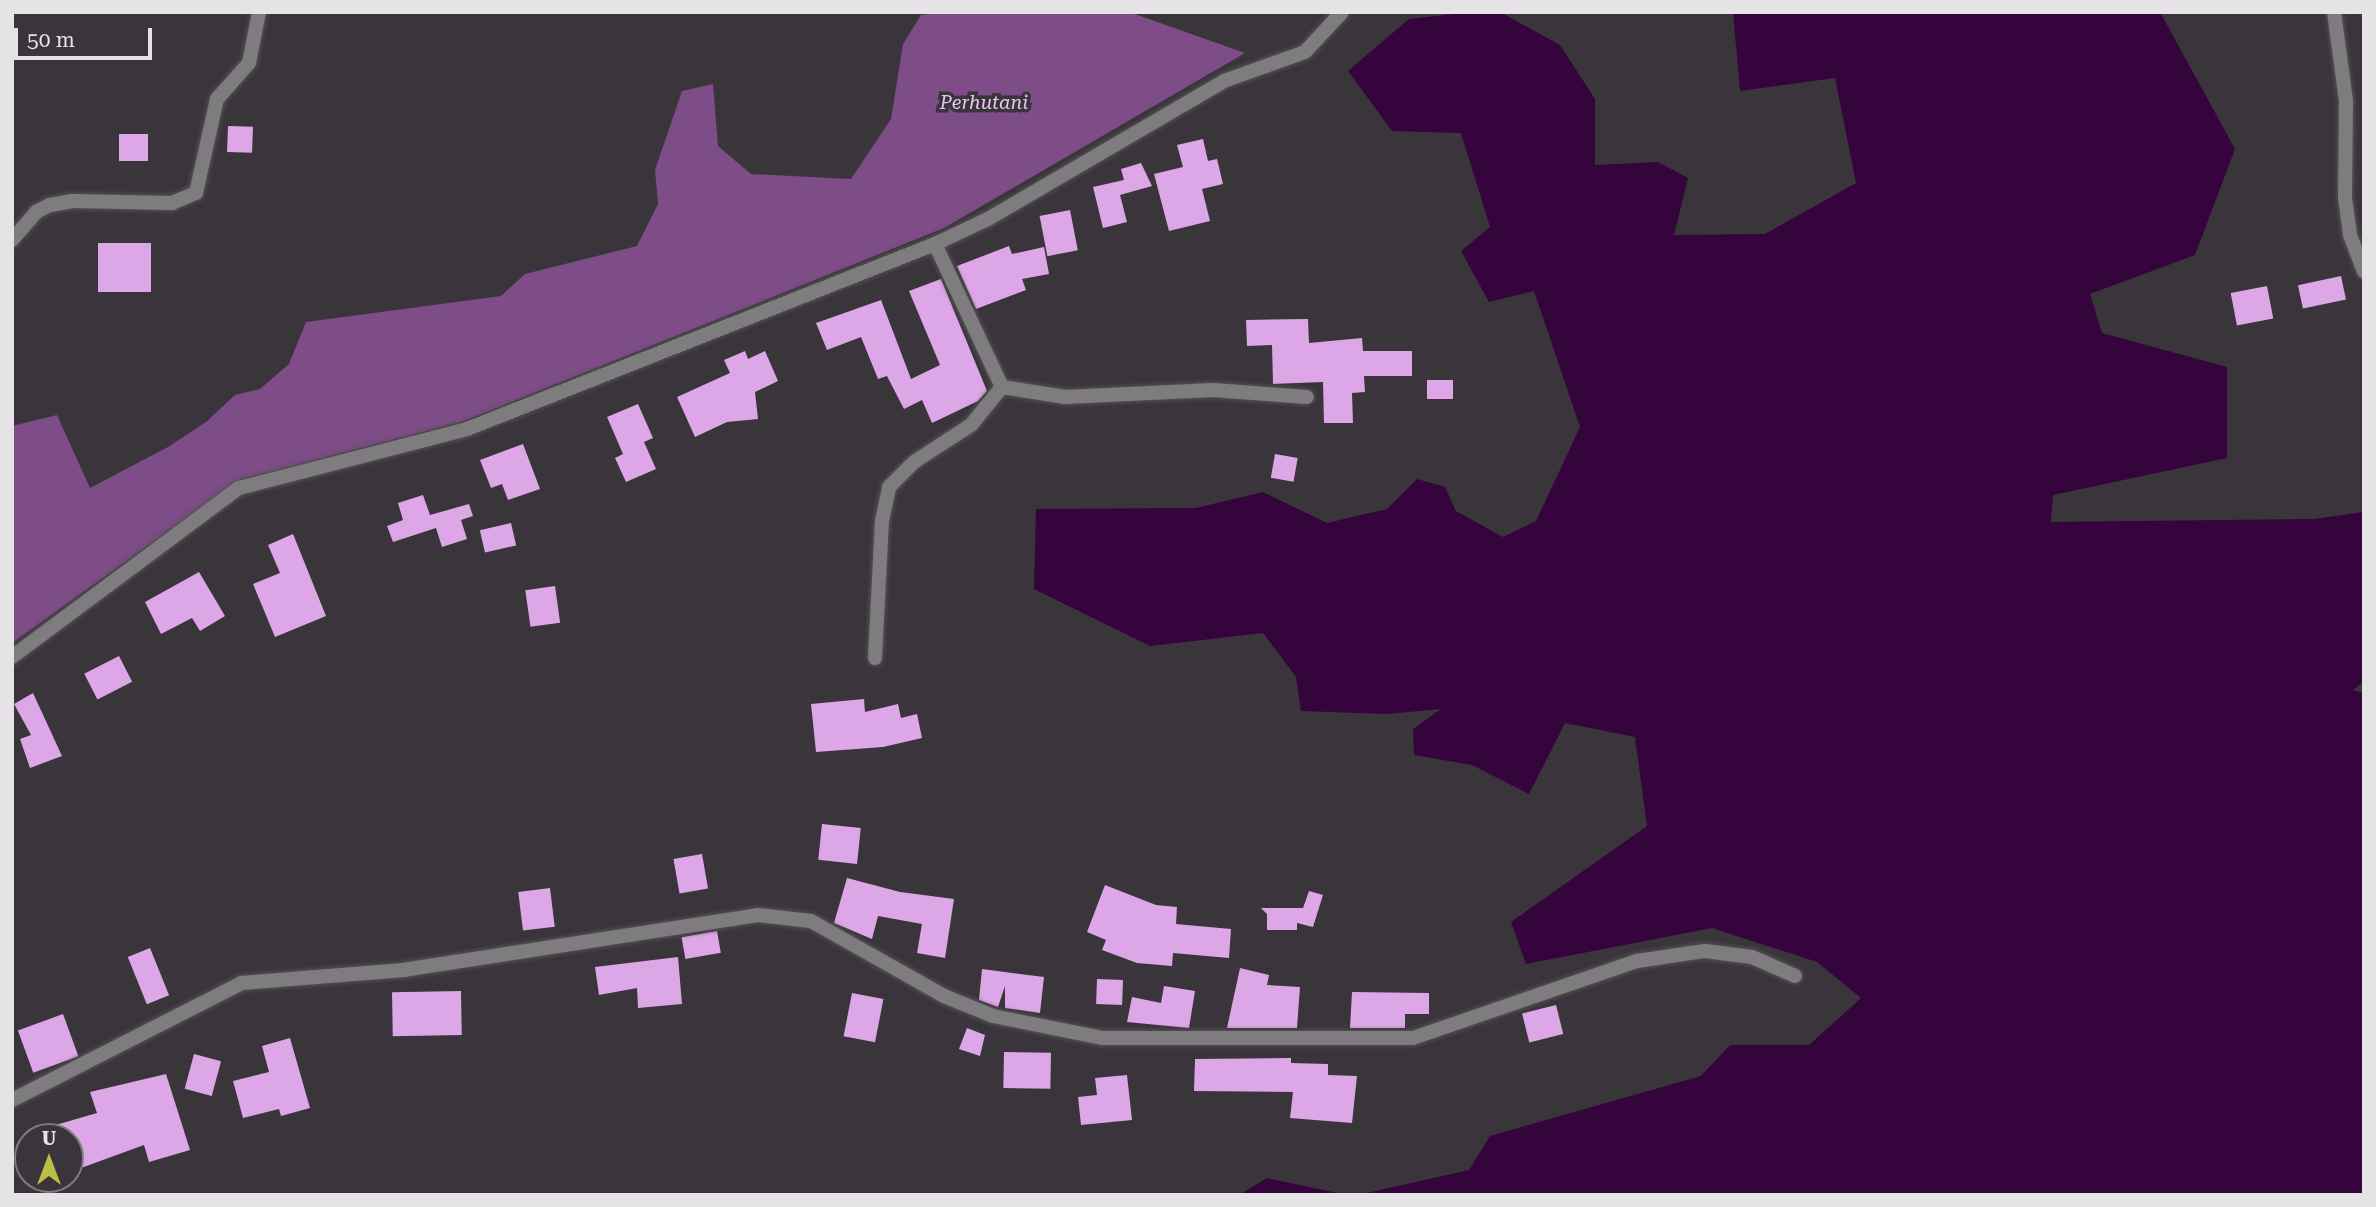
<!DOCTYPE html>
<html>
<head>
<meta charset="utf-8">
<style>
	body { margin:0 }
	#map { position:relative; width:2376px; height:1207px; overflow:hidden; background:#39353a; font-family:"Roboto Serif",serif }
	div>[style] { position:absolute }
	.forest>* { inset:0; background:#7e4c87 }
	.water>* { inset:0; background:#35043d }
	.building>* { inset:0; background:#dda7e7; transform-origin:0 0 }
	.roads { filter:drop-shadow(0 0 2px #555156) drop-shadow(0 0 2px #555156) }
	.minor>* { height:14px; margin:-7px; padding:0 7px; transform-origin:7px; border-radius:7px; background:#7e7c7e }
	.tertiary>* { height:14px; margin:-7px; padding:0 7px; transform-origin:7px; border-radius:7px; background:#7e7c7e }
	span { translate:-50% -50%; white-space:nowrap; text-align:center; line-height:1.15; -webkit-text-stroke:7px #39353a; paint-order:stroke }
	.park-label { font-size:19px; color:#eec4f6; font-style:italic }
	.frame { position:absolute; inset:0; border:14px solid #e6e3e7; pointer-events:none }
	.north { position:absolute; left:14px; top:1123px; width:70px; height:70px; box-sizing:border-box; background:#39353a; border:2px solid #7e7b7f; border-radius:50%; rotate:0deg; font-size:19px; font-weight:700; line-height:28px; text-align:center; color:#e6e3e7 }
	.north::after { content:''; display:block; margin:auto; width:24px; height:32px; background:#bbc044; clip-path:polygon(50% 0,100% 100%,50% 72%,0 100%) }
	.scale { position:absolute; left:14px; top:28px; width:138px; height:32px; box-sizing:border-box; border:4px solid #e6e3e7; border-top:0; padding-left:9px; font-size:21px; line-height:24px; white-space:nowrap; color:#e6e3e7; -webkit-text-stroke:5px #39353a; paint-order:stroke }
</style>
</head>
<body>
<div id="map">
	<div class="forest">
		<div style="clip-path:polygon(943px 12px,1129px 12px,1245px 53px,944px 228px,464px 421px,239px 480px,12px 643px,12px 426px,57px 415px,90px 488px,168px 447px,206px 422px,235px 395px,260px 389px,289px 364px,306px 322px,501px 296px,525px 274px,637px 246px,658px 204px,655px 170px,682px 91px,713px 84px,718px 146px,751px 174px,851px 179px,891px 119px,903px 44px,921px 15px)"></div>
	</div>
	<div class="water">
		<div style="clip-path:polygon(1473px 12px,1500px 12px,1560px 45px,1595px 99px,1595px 165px,1658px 162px,1688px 178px,1674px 235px,1765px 234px,1856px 183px,1835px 78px,1740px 91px,1733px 12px,2160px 12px,2235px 149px,2195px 255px,2090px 294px,2102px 333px,2227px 367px,2227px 458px,2053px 495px,2051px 522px,2314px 519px,2364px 512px,2364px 681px,2353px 690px,2364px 693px,2364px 1195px,1358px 1195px,1469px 1170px,1490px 1136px,1701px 1076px,1730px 1045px,1809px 1045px,1861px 998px,1817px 962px,1712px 928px,1526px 964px,1511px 922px,1647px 826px,1635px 737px,1565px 723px,1529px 794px,1472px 765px,1414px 755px,1413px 729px,1441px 709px,1387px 714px,1301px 711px,1296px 677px,1263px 633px,1150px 646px,1034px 589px,1036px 509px,1196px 508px,1263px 492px,1327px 523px,1387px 509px,1417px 479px,1445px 487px,1456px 511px,1503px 537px,1536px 521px,1580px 427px,1534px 291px,1489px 302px,1461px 251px,1490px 227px,1461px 133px,1392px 131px,1348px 71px,1409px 19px)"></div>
		<div style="clip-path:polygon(1267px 1178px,1347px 1195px,1239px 1195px)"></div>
	</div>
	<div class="building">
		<div style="left:228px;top:126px;width:25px;height:26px;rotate:2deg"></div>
		<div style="left:119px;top:134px;width:29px;height:27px"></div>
		<div style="clip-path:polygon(1203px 139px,1208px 161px,1217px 159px,1223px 184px,1202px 189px,1210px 221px,1169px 231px,1154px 174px,1183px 167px,1177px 145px)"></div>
		<div style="clip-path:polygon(1141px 163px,1152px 186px,1120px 195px,1127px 222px,1103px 228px,1093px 187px,1124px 180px,1121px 169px)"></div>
		<div style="left:1070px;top:210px;width:41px;height:31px;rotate:79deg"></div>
		<div style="left:98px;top:243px;width:53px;height:49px"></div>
		<div style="clip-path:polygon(1009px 246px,1012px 254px,1044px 247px,1049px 274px,1022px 279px,1026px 290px,976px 309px,957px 266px)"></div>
		<div style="left:2341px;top:276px;width:24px;height:44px;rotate:78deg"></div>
		<div style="clip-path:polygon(941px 279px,987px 391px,978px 401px,932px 423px,922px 400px,904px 409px,887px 376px,878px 379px,861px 337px,827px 350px,816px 323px,881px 300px,911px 379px,940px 365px,909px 291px)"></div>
		<div style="left:2267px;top:286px;width:33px;height:37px;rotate:79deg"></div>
		<div style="clip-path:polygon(1308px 319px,1309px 343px,1362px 338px,1363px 351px,1412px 351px,1412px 376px,1364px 376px,1365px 392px,1352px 393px,1353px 423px,1324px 423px,1323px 382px,1273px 384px,1272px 345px,1247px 346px,1246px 320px)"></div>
		<div style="clip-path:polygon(745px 351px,748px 359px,765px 351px,778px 381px,755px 392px,758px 419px,727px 422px,695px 437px,677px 397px,730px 373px,724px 360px)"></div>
		<div style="left:1427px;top:380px;width:26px;height:19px"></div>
		<div style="clip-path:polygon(638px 404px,653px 438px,644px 442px,656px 469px,626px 482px,615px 458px,623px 454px,607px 417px)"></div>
		<div style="clip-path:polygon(523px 444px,540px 489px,508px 500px,502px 484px,491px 488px,480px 460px)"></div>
		<div style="left:1275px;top:454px;width:23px;height:24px;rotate:10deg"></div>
		<div style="clip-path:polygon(423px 495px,430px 515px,469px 504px,473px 516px,461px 520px,467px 539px,442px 547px,436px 528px,393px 542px,387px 526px,403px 520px,398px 503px)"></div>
		<div style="left:511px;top:523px;width:23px;height:32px;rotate:77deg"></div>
		<div style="clip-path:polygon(293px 534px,326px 616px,275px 637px,253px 584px,280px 573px,268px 545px)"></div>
		<div style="clip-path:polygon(199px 572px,225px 616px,200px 631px,192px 618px,161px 634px,145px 602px)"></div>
		<div style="left:555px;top:586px;width:37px;height:30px;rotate:82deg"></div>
		<div style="left:119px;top:656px;width:29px;height:39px;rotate:63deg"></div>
		<div style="clip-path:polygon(33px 693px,62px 756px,30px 768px,20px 739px,31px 735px,14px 704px)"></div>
		<div style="clip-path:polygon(864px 699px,865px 712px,898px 704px,901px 718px,917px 714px,922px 738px,883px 747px,816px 752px,811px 704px)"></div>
		<div style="left:822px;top:824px;width:39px;height:36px;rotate:6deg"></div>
		<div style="left:702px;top:854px;width:35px;height:29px;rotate:80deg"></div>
		<div style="clip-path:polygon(847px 878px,900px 892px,954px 899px,945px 958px,917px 953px,922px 924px,878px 916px,872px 939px,834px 923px)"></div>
		<div style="clip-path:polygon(1105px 885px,1156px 905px,1177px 907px,1176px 924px,1231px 929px,1229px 958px,1173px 953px,1172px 966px,1137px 963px,1102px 950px,1106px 940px,1087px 932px)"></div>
		<div style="left:550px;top:888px;width:39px;height:32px;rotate:83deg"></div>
		<div style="clip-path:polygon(1309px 891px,1323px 895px,1313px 927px,1297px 923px,1297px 930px,1267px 930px,1267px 914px,1261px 908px,1303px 908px)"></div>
		<div style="left:717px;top:931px;width:22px;height:36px;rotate:80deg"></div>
		<div style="left:150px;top:948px;width:51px;height:24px;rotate:68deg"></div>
		<div style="clip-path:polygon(678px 957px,682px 1004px,638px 1008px,637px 988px,599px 995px,595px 967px)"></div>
		<div style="clip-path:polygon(1240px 968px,1269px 975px,1267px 985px,1300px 987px,1297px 1028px,1227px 1028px)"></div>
		<div style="clip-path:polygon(982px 969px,1044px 977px,1040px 1013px,1005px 1008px,1005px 986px,998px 1007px,979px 1000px)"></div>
		<div style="left:1097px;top:979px;width:26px;height:25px;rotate:2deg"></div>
		<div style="clip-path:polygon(1164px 986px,1195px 991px,1189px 1028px,1127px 1022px,1132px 997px,1161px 1003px)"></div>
		<div style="left:461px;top:991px;width:44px;height:69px;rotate:89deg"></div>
		<div style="clip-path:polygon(1352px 992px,1429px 993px,1429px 1014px,1405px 1014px,1405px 1028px,1350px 1028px)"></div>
		<div style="left:852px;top:993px;width:32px;height:44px;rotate:11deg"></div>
		<div style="left:1556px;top:1005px;width:30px;height:35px;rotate:76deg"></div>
		<div style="left:63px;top:1014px;width:45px;height:48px;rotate:70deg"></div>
		<div style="clip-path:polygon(967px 1028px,985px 1035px,980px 1056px,959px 1049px)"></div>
		<div style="clip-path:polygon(290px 1038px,310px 1108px,281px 1116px,279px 1109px,243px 1118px,233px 1081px,269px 1072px,262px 1046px)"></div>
		<div style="left:1004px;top:1052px;width:47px;height:36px;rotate:1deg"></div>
		<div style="left:194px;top:1054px;width:28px;height:36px;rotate:15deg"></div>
		<div style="clip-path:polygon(1291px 1058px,1291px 1063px,1328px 1064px,1328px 1075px,1357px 1076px,1352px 1123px,1290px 1118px,1293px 1092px,1194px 1091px,1195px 1059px)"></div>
		<div style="clip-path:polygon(166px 1074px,190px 1150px,149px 1162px,144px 1145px,70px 1172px,70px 1137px,29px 1137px,28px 1133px,97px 1113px,90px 1092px)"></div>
		<div style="clip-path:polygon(1127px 1075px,1132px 1120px,1081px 1125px,1078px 1097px,1097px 1095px,1095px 1078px)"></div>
	</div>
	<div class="roads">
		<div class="minor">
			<div style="left:2334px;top:12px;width:90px;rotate:82.3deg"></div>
			<div style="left:2346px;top:101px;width:97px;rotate:90.6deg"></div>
			<div style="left:2345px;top:198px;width:37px;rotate:82deg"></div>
			<div style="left:2350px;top:235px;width:39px;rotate:69deg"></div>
			<div style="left:12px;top:240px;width:37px;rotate:-49deg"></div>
			<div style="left:36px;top:212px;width:16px;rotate:-27deg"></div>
			<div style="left:50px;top:205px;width:23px;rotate:-10deg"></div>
			<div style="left:73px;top:201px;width:99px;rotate:1.2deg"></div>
			<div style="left:172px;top:203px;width:26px;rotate:-23deg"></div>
			<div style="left:196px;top:193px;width:96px;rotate:-77.4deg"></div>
			<div style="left:217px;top:99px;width:48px;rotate:-48.4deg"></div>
			<div style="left:249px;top:63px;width:52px;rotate:-78.9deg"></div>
			<div style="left:935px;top:244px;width:158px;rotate:64.9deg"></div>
			<div style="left:1002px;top:387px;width:64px;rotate:9deg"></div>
			<div style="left:1065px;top:397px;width:148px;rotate:-2.7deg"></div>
			<div style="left:1213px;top:390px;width:94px;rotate:4.3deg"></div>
			<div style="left:875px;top:658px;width:137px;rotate:-87.1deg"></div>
			<div style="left:882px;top:521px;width:35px;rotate:-78deg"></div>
			<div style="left:889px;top:487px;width:35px;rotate:-45deg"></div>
			<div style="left:914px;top:462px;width:68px;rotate:-33deg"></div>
			<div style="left:971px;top:425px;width:49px;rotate:-50.8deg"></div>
			<div style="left:12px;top:1100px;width:258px;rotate:-27deg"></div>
			<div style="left:242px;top:983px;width:162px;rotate:-4.6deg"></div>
			<div style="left:403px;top:970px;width:359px;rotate:-8.8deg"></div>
			<div style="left:758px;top:915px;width:53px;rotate:6.5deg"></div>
			<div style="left:811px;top:921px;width:153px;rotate:29.4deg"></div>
			<div style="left:944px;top:996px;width:53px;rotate:22.2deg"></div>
			<div style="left:993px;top:1016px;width:111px;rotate:11.4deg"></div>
			<div style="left:1102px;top:1038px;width:311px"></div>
			<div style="left:1413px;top:1038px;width:237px;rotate:-19deg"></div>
			<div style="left:1637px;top:961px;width:69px;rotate:-8.4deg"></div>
			<div style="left:1705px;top:951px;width:47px;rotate:7.3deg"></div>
			<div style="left:1752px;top:957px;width:47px;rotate:23.8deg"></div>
		</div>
		<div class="tertiary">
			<div style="left:12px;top:657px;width:283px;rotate:-36.7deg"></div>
			<div style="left:239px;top:488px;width:236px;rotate:-14.5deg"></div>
			<div style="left:467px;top:429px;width:503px;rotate:-21.57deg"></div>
			<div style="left:935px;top:244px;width:59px;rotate:-25.3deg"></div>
			<div style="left:988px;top:219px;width:273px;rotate:-30.3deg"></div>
			<div style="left:1224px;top:81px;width:86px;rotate:-19.7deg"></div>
			<div style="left:1305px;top:52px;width:54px;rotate:-47.2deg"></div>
		</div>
	</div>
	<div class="park-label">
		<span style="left:984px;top:103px">Perhutani</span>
	</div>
	<div class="frame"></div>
	<div class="north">U</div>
	<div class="scale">50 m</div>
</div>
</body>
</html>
